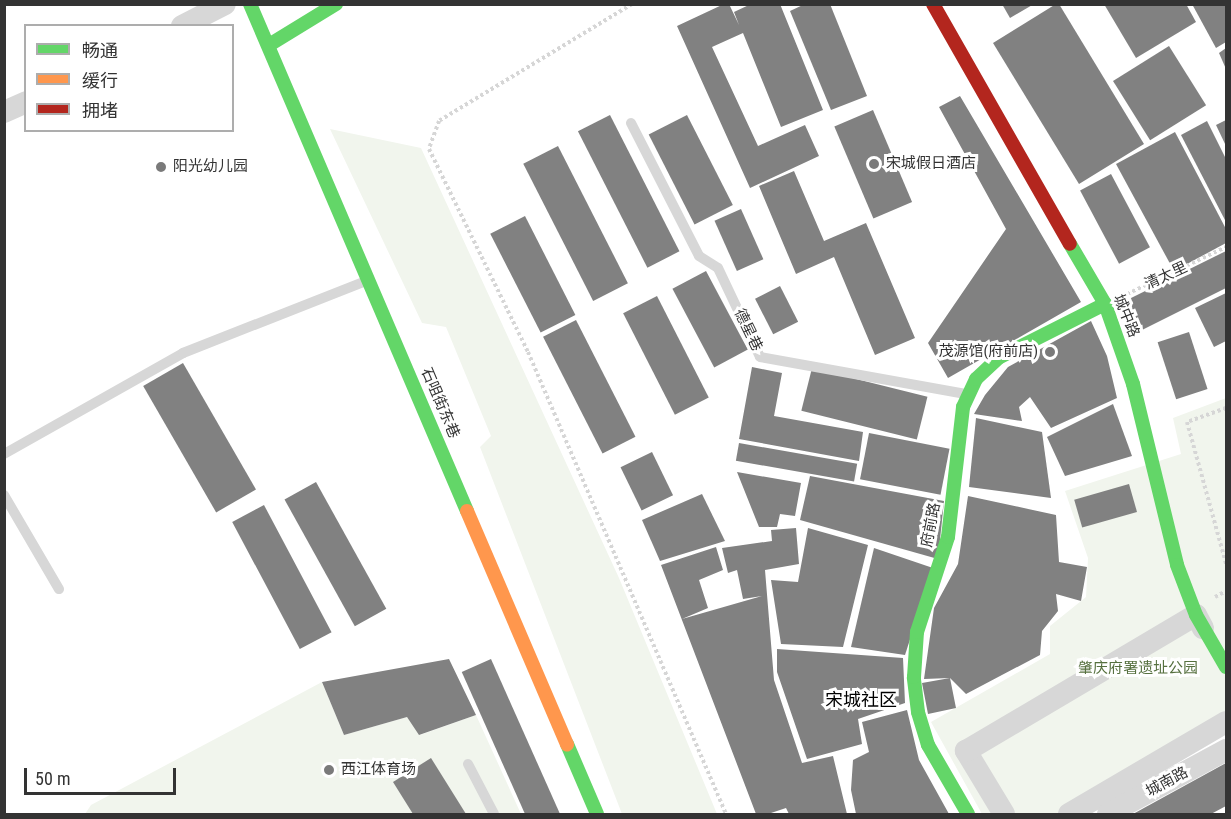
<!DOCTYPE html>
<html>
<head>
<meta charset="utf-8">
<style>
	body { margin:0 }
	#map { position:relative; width:1231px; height:819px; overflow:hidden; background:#fff; font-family:"Roboto Condensed","Noto Sans SC",sans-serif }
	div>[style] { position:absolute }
	.green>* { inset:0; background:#f1f5ed }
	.building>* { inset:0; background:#818181; transform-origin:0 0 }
	.path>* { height:4px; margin-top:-2px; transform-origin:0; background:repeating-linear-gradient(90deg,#d6d6d6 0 3px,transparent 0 6px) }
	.lane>* { height:10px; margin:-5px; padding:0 5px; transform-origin:5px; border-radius:5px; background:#d7d7d7 }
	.street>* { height:22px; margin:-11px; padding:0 11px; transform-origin:11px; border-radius:11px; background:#d7d7d7 }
	.fast>* { height:14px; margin:-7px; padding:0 7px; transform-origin:7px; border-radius:7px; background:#63d668 }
	.slow>* { height:14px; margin:-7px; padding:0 7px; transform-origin:7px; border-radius:7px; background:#ff974d }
	.jam>* { height:14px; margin:-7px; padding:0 7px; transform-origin:7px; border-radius:7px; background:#b3261e }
	.dots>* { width:16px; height:16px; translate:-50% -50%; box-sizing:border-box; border:3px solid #fff; border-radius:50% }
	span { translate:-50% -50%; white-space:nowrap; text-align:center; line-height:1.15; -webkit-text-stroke:6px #fff; paint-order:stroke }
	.poi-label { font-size:15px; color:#333 }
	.left { translate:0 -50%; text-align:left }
	.right { translate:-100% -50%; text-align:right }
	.street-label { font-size:15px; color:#333 }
	.park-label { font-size:15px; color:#56703f }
	.quarter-label { font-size:18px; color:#000 }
	.frame { position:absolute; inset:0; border:6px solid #333; pointer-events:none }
	.legend { position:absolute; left:24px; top:24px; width:210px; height:108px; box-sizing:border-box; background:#fff; border:2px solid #adadad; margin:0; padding:8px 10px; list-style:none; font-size:18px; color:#333 }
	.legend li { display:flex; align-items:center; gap:12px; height:30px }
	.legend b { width:30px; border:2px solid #adadad }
	.scale { position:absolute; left:24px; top:768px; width:152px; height:27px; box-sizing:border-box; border:3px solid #333; border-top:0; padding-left:8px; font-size:18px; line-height:21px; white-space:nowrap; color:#333; -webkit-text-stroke:4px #fff; paint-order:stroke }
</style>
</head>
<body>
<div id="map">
	<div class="green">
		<div style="clip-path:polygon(330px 129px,421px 148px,619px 578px,717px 814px,622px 814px,480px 447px,491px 436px,446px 327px,422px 323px)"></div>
		<div style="clip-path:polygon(1226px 398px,1226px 722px,1082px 814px,982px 814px,931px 722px,1050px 654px,1050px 626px,1086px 597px,1088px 558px,1065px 491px,1181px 454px,1173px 418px)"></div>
		<div style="clip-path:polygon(322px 682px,344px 735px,407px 717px,420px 735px,476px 715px,521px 814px,85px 814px,91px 805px)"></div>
	</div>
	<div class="building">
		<div style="clip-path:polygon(724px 4px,729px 4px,739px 25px,734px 12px,751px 4px,780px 4px,823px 110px,781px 127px,743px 33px,712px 47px,758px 146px,805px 125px,819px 156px,750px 188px,677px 26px)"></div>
		<div style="clip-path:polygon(805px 4px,830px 4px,867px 96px,831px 110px,790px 11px)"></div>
		<div style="clip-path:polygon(1002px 4px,1034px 4px,1010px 18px)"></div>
		<div style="clip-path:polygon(1056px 4px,1059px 4px,1144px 144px,1079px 184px,993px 43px)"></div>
		<div style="clip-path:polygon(1104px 4px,1186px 4px,1196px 22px,1136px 58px)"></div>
		<div style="clip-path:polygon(1192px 4px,1226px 4px,1226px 42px,1216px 48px)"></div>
		<div style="left:1169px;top:46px;width:70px;height:66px;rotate:58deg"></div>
		<div style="clip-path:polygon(1226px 48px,1226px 69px,1219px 53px)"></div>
		<div style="clip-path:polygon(960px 96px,1081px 302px,948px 378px,928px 343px,1006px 229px,939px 107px)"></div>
		<div style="left:873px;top:110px;width:100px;height:42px;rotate:67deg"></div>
		<div style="left:610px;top:115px;width:153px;height:36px;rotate:63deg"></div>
		<div style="left:687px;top:115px;width:101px;height:43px;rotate:63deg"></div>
		<div style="clip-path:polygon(1226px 120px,1226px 146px,1216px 125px)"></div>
		<div style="clip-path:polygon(1207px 121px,1226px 159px,1226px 222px,1181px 135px)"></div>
		<div style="clip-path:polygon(1175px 132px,1226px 229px,1226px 243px,1174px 271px,1116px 164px)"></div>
		<div style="left:558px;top:146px;width:154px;height:39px;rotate:63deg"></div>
		<div style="clip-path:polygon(794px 171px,824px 241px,866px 223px,915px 338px,875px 355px,834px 257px,796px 274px,759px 186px)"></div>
		<div style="left:1111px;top:174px;width:83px;height:35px;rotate:62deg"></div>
		<div style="left:741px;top:209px;width:55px;height:29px;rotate:66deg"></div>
		<div style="left:525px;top:216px;width:111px;height:39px;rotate:63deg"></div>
		<div style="clip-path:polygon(1226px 251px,1226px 288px,1142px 330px,1127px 300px)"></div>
		<div style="left:706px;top:271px;width:89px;height:38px;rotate:62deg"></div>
		<div style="left:780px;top:286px;width:40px;height:28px;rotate:63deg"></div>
		<div style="clip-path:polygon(1226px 293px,1226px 341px,1214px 347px,1195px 308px)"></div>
		<div style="left:657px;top:296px;width:114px;height:38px;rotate:63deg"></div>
		<div style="left:576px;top:320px;width:131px;height:37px;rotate:63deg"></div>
		<div style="clip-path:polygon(1091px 321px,1107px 356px,1117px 398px,1051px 428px,1030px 397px,1019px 407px,1022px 421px,974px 414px,985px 395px,1008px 367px)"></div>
		<div style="left:1189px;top:332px;width:60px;height:33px;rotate:72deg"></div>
		<div style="left:183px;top:363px;width:146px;height:46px;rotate:60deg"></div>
		<div style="clip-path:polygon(752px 367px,782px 373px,774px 416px,863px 432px,859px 461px,739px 439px)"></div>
		<div style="left:812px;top:368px;width:119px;height:44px;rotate:14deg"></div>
		<div style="clip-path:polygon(1113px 404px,1132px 456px,1065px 476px,1047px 437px)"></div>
		<div style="clip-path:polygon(976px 418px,1042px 432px,1051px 498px,969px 487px)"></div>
		<div style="left:869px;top:433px;width:82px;height:47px;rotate:11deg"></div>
		<div style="left:739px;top:443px;width:120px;height:18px;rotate:10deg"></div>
		<div style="left:652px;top:452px;width:48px;height:35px;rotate:64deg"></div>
		<div style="clip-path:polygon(737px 472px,801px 483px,795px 516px,780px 514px,777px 527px,759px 527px)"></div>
		<div style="clip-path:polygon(810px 476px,944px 501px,938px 559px,800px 520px)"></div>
		<div style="left:316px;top:482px;width:145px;height:36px;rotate:61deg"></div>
		<div style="left:1129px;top:484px;width:29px;height:57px;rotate:74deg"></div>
		<div style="clip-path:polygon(702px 494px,725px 541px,660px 561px,642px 520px)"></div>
		<div style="clip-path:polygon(968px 496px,1056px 515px,1059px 562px,1087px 567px,1081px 601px,1056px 594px,1058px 611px,1042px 631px,1040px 655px,966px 694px,950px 678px,956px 708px,928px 714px,922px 683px,950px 678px,924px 679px,934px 608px,958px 564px)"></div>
		<div style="left:264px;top:505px;width:144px;height:36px;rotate:62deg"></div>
		<div style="clip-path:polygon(796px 528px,799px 564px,765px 570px,774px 680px,802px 763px,833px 756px,847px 814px,789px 814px,786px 808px,768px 814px,756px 814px,661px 565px,716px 547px,723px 570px,699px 580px,708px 608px,682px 619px,762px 596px,743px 599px,737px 570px,728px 573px,722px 548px,772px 541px,771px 530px)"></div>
		<div style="clip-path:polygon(808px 528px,868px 545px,843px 647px,781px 644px,771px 580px,798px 582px)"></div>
		<div style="clip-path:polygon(874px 548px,933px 568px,905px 655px,851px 647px)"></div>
		<div style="clip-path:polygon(777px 649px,903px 658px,905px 703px,858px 719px,862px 744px,807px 759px,777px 672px)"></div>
		<div style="clip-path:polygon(449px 659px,476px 715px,419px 735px,407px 717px,344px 735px,322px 682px)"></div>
		<div style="left:491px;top:659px;width:170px;height:32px;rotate:66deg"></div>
		<div style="clip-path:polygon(907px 710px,919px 760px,949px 814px,856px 814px,851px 790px,853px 760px,869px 752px,862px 722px)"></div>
		<div style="clip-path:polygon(431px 758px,466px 814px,413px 814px,393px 782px)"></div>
		<div style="clip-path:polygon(1226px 763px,1226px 806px,1211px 814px,1133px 814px)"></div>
	</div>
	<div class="path">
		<div style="left:632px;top:4px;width:226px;rotate:148.8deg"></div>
		<div style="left:439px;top:121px;width:30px;rotate:110deg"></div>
		<div style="left:429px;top:149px;width:226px;rotate:64deg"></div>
		<div style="left:528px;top:352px;width:503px;rotate:66.8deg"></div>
		<div style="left:1127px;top:294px;width:110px;rotate:-25.4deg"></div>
		<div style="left:1226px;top:408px;width:41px;rotate:160.3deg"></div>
		<div style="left:1187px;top:422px;width:147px;rotate:74.6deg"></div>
		<div style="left:1215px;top:597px;width:13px;rotate:-29deg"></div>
	</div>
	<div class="lane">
		<div style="left:631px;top:123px;width:149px;rotate:62.9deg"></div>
		<div style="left:699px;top:256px;width:22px;rotate:32deg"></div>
		<div style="left:718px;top:268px;width:98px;rotate:64.7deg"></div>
		<div style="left:760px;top:357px;width:209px;rotate:10.2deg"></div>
		<div style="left:4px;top:454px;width:206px;rotate:-29.4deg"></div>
		<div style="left:183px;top:353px;width:197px;rotate:-21.5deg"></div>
		<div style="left:4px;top:495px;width:109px;rotate:59.7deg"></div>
		<div style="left:468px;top:764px;width:56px;rotate:62.5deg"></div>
	</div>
	<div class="street">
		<div style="left:182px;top:26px;width:48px;rotate:-27.1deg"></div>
		<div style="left:4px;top:112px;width:24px;rotate:-24deg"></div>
		<div style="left:1004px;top:814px;width:74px;rotate:-121.1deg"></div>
		<div style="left:966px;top:751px;width:267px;rotate:-30.6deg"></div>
		<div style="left:1196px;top:615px;width:15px;rotate:62deg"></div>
		<div style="left:1069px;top:814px;width:182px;rotate:-30.4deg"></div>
		<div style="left:1108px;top:814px;width:134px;rotate:-28.5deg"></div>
	</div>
	<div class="fast">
		<div style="left:250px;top:4px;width:551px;rotate:66.83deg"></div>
		<div style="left:269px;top:45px;width:79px;rotate:-31.5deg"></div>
		<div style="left:1070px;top:244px;width:69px;rotate:59.7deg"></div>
		<div style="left:1105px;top:304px;width:85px;rotate:70.7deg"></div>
		<div style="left:1133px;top:384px;width:186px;rotate:76.3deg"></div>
		<div style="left:1177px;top:565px;width:53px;rotate:69.2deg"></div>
		<div style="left:1196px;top:615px;width:60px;rotate:60deg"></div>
		<div style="left:567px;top:744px;width:76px;rotate:66.8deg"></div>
		<div style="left:968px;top:814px;width:80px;rotate:-120.1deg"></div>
		<div style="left:928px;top:745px;width:34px;rotate:-107deg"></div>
		<div style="left:918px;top:712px;width:35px;rotate:-97deg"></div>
		<div style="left:914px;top:677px;width:45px;rotate:-86.2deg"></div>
		<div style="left:917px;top:632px;width:100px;rotate:-71.9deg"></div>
		<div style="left:948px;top:537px;width:131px;rotate:-83.4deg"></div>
		<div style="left:963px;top:407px;width:31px;rotate:-65deg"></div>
		<div style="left:976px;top:379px;width:33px;rotate:-43deg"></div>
		<div style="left:1000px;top:357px;width:118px;rotate:-26.8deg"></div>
	</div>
	<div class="slow">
		<div style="left:467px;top:511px;width:254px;rotate:66.8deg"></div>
	</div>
	<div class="jam">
		<div style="left:933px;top:4px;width:276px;rotate:60.3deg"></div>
	</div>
	<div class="dots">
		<div style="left:874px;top:164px;background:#7a7a7a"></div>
		<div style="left:161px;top:167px;background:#7a7a7a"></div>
		<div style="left:1050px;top:352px;background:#7a7a7a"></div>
		<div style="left:329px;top:770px;background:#7a7a7a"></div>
	</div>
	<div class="poi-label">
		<span class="left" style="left:886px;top:164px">宋城假日酒店</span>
		<span class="left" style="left:173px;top:167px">阳光幼儿园</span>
		<span class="right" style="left:1038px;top:352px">茂源馆(府前店)</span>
		<span class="left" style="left:341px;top:770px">西江体育场</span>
	</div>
	<div class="street-label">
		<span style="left:1166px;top:276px;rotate:-25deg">清太里</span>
		<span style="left:1126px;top:316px;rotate:68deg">城中路</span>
		<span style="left:748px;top:330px;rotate:64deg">德星巷</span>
		<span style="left:440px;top:403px;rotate:67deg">石咀街东巷</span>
		<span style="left:931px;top:525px;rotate:-79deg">府前路</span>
		<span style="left:1167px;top:782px;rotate:-28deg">城南路</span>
	</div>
	<div class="park-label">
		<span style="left:1138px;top:669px">肇庆府署遗址公园</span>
	</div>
	<div class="quarter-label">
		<span style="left:861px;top:700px">宋城社区</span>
	</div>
	<div class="frame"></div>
	<ul class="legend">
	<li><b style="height:8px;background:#63d668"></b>畅通</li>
	<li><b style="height:8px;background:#ff974d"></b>缓行</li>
	<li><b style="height:8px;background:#b3261e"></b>拥堵</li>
	</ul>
	<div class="scale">50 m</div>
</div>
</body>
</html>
